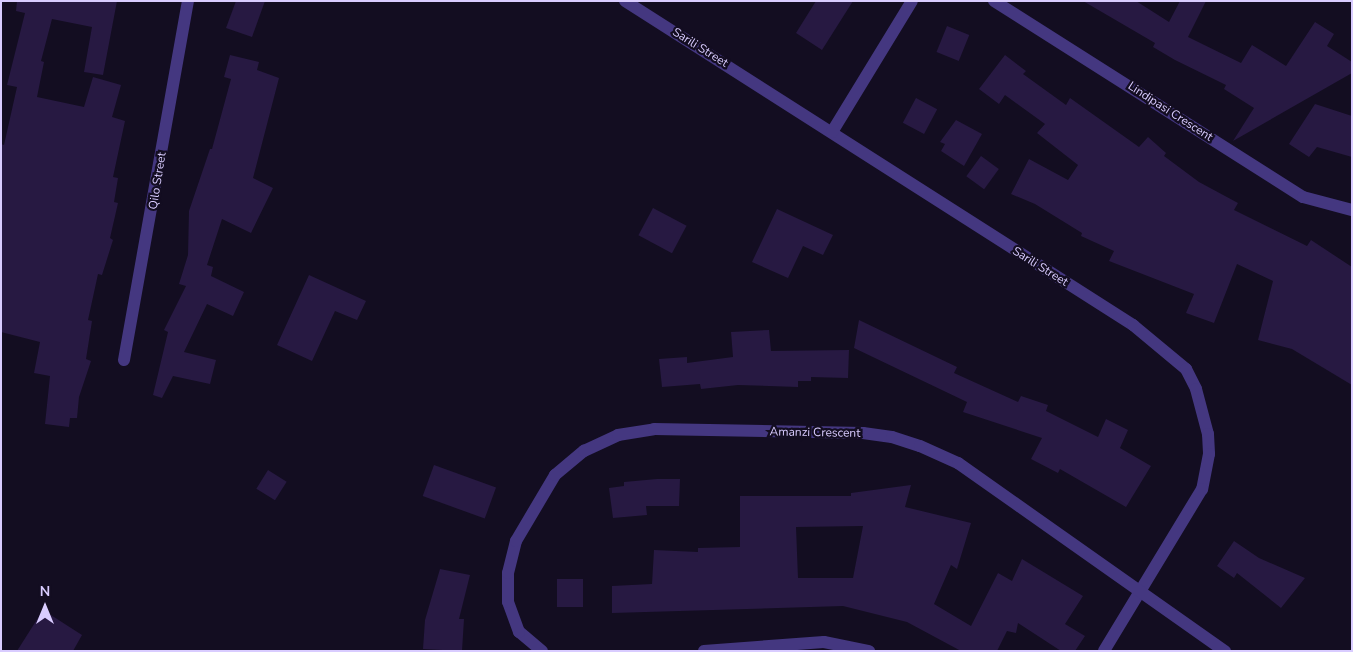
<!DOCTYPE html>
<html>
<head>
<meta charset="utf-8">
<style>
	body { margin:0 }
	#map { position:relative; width:1353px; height:652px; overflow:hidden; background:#130d21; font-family:"Nunito Sans",sans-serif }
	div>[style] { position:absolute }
	.building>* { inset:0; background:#271942; transform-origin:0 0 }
	.minor>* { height:12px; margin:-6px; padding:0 6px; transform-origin:6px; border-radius:6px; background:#443780 }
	span { translate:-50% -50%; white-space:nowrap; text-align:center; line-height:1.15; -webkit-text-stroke:4.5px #130d21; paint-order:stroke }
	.street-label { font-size:12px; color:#d9ccff }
	.frame { position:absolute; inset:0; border:2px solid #d9ccff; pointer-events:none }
	.north { position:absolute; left:20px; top:582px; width:50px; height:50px; -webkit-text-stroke:4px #130d21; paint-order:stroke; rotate:0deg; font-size:14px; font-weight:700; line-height:20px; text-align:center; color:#d9ccff }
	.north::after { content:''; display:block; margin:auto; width:18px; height:22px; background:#d9ccff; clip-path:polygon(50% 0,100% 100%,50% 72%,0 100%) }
</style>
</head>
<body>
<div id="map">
	<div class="building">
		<div style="clip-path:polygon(17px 1px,117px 1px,103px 75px,84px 72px,92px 27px,52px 19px,41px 61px,44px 62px,37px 97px,84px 107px,93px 77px,121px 85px,112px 117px,125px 121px,113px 177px,118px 178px,114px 202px,118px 203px,110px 238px,113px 240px,102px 275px,98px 274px,88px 320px,92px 321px,86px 359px,91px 361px,79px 397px,77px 418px,70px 418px,69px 427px,45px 424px,50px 376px,34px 373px,40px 342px,1px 332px,1px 144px,4px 145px,17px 87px,7px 85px,25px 13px,16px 11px)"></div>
		<div style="clip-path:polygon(236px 1px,265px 1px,252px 37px,226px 28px)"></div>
		<div style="clip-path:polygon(816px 1px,853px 1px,822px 50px,796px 33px)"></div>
		<div style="clip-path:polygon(1083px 1px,1136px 1px,1169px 22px,1180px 1px,1206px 1px,1188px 37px,1241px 63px,1252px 45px,1286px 66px,1315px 22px,1334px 34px,1327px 46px,1352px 62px,1352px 73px,1233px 141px,1254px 108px,1224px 89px,1226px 85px,1175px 60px,1153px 47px,1155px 43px)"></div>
		<div style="left:947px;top:26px;width:24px;height:28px;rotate:22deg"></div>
		<div style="clip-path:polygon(230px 55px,259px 62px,257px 70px,279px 78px,253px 178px,273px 188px,251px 233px,222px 219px,207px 265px,213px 267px,211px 276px,244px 292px,233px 316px,207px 304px,184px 352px,216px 360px,210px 384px,173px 376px,162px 398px,153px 395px,168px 332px,164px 330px,186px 286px,179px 284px,188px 255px,189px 211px,210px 149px,212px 149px,231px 79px,224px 77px)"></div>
		<div style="clip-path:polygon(1005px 55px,1026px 71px,1023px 74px,1066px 105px,1070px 98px,1139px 147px,1148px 137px,1166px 153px,1164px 156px,1199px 182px,1238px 203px,1234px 210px,1307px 246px,1311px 240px,1352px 267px,1352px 385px,1292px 349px,1258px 340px,1273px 281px,1237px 264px,1214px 323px,1186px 313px,1194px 294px,1109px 261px,1114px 251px,1081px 236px,1082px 233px,1035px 204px,1011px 194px,1029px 159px,1068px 180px,1078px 165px,1037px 133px,1045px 124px,1005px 95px,999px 104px,979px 89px)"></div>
		<div style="left:916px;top:98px;width:24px;height:28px;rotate:28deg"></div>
		<div style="clip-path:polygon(1315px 104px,1352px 116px,1352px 157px,1317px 147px,1309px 157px,1289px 144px)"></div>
		<div style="clip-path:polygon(956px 120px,982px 134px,964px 166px,941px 151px,945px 144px,940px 142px)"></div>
		<div style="left:981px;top:156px;width:22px;height:25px;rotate:36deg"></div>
		<div style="left:653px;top:208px;width:38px;height:31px;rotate:28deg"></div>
		<div style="clip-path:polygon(777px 209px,833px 235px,823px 255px,803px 246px,788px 278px,752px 262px)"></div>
		<div style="clip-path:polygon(309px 275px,366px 301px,357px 320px,335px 311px,312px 361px,277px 345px)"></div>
		<div style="clip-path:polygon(859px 320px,957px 367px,954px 373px,1018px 402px,1021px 396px,1048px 405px,1046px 411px,1098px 437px,1106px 419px,1128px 430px,1120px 448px,1151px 466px,1126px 507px,1060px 469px,1058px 473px,1031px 459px,1042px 438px,963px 412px,967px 402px,854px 348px)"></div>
		<div style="clip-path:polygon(769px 330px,771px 351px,849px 350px,848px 378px,811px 377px,811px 381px,798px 381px,798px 387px,738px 385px,701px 389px,700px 384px,662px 387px,659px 359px,687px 357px,687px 363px,733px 357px,731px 332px)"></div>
		<div style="left:434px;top:465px;width:66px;height:33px;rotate:20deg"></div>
		<div style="left:268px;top:470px;width:22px;height:22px;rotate:32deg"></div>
		<div style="clip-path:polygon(657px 479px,680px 479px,679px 506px,646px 506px,647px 515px,613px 518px,609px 488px,624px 486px,624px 482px)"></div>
		<div style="clip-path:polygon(evenodd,911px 485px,905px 507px,971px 523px,957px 569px,951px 565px,934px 604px,971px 626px,998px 573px,1012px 581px,1022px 559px,1083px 596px,1065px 624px,1085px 636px,1075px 651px,1061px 651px,1018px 623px,1016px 633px,1007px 631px,997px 651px,961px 651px,907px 622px,843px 606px,612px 613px,612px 586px,652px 584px,654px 550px,698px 552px,698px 548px,740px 547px,740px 496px,851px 496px,851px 493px,911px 485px,863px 526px,853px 578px,798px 578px,796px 527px,863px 526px)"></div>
		<div style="clip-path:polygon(1234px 541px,1259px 558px,1305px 578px,1281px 608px,1237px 573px,1234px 578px,1217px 566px)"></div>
		<div style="clip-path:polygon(440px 569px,470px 575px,459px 619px,464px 619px,462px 651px,423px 649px,425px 620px)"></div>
		<div style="left:557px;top:579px;width:26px;height:28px"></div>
		<div style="clip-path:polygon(43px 610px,82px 635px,73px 651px,17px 651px)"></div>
	</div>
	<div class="minor">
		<div style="left:625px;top:1px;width:603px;rotate:32.53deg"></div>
		<div style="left:1133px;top:325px;width:69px;rotate:39.7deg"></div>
		<div style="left:1186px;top:369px;width:22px;rotate:63deg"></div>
		<div style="left:1196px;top:389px;width:47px;rotate:75.1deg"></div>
		<div style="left:1208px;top:434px;width:20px;rotate:87deg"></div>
		<div style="left:1209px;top:454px;width:36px;rotate:101deg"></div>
		<div style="left:1202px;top:489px;width:189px;rotate:121.2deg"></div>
		<div style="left:994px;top:1px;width:366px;rotate:32.4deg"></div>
		<div style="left:1303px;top:197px;width:51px;rotate:14.9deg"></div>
		<div style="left:832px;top:132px;width:153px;rotate:-58.6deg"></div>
		<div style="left:124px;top:360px;width:365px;rotate:-79.9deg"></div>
		<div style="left:542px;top:651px;width:30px;rotate:-140deg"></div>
		<div style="left:519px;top:632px;width:32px;rotate:-110deg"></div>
		<div style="left:508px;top:602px;width:29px;rotate:-90deg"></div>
		<div style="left:508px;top:573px;width:33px;rotate:-76deg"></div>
		<div style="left:516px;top:541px;width:77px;rotate:-59.4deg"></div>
		<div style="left:555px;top:475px;width:38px;rotate:-40deg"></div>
		<div style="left:584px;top:451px;width:38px;rotate:-25deg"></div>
		<div style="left:618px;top:435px;width:36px;rotate:-9deg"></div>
		<div style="left:654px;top:429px;width:209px;rotate:1.1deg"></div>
		<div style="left:863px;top:433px;width:29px;rotate:8deg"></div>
		<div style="left:892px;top:437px;width:29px;rotate:18deg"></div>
		<div style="left:920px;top:446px;width:42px;rotate:24.1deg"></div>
		<div style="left:958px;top:463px;width:327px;rotate:35.2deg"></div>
		<div style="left:704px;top:651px;width:120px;rotate:-4.3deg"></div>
		<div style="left:824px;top:642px;width:46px;rotate:11.3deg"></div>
	</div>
	<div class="street-label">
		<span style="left:700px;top:48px;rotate:32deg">Sarili Street</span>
		<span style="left:1170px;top:112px;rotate:33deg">Lindipasi Crescent</span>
		<span style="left:158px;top:181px;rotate:-81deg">Qilo Street</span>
		<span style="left:1040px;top:267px;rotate:32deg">Sarili Street</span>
		<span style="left:815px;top:433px;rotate:1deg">Amanzi Crescent</span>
	</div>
	<div class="frame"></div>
	<div class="north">N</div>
</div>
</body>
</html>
